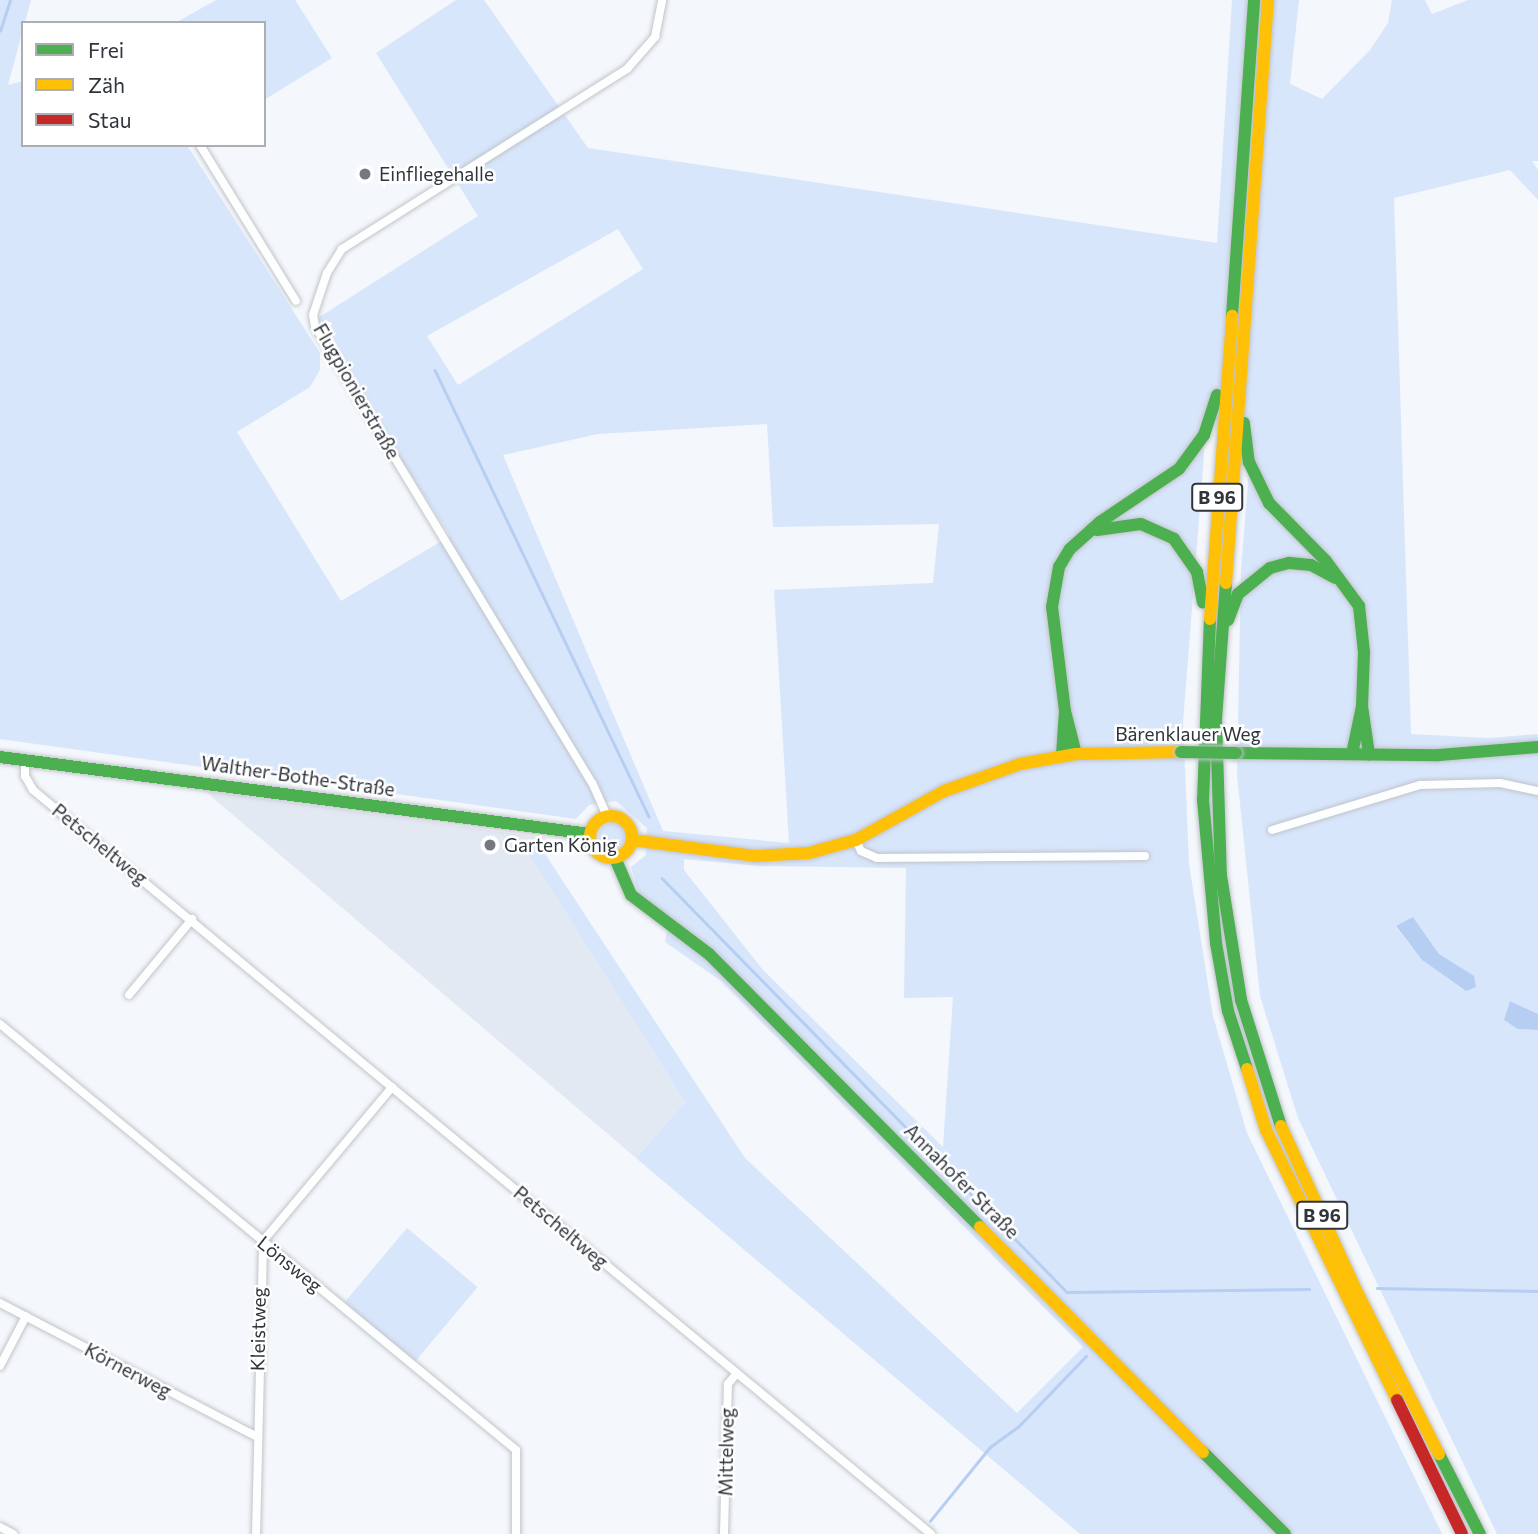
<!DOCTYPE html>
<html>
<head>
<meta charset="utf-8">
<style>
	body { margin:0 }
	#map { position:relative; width:1538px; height:1534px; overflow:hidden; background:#f4f7fb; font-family:Commissioner,sans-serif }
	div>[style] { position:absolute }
	.built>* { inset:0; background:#e3e9f3 }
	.green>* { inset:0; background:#d8e6fc; transform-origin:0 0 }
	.round { border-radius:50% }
	.water>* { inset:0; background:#b5cef2 }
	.stream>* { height:2.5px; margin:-1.25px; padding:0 1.25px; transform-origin:1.25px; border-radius:1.25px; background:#b5cef2 }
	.roads { filter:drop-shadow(0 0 2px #c1c4ca) drop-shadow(0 0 2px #c1c4ca) }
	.street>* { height:8px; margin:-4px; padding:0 4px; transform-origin:4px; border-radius:4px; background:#fdfefe }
	.fast>* { height:12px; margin:-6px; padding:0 6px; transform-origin:6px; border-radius:6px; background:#4caf50 }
	.slow>* { height:12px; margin:-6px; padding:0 6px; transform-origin:6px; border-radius:6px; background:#ffc107 }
	.slow>.ring { margin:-6px; padding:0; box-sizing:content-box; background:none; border:12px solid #ffc107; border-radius:50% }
	.jam>* { height:12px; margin:-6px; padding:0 6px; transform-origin:6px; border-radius:6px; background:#c62828 }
	.bridges { filter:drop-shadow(0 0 2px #c1c4ca) drop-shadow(0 0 2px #c1c4ca) }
	.fast-bridge>* { height:12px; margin:-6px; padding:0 6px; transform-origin:6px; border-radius:6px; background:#4caf50 }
	.dots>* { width:19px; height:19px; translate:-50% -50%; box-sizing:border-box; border:4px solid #fff; border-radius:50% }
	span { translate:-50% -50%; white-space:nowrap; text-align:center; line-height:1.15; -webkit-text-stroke:5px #fff; paint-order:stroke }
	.shield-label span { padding:2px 5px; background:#fff; border:2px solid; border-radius:5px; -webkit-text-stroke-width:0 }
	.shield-label { font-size:18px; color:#30353c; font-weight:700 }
	.poi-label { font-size:19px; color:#30353c }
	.left { translate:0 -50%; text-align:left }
	.street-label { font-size:19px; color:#30353c }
	.legend { position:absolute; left:21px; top:21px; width:245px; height:126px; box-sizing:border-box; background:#fff; border:2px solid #acaeb1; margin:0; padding:9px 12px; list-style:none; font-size:21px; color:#30353c }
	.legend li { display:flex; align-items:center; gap:14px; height:35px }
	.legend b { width:35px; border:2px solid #acaeb1 }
</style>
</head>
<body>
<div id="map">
	<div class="built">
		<div style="clip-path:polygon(205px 791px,546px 838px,545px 854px,528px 852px,685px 1102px,636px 1158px)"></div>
	</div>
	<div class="green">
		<div style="clip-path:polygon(evenodd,0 0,31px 0,8px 85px,23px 81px,23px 145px,187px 145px,320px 353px,320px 370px,310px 387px,237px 432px,341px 601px,450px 536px,322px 335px,318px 318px,478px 216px,376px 53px,456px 0,484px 0,588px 148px,1217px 243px,1232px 0,1299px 0,1290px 84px,1322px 99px,1370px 50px,1388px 23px,1392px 0,1425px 0,1432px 14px,1468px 0,1538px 0,1538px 161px,1532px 161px,1538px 170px,1538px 200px,1510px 170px,1394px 198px,1411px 734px,1488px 738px,1538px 734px,1538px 1014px,1510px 1001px,1518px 1029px,1538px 1030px,1538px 1534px,1497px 1534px,1298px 1118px,1260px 996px,1237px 775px,1241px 569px,1253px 423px,1202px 419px,1204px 455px,1183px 723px,1189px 864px,1213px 1016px,1247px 1133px,1442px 1534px,1080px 1534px,636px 1158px,685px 1102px,527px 851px,545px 854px,745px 1158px,1017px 1413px,1083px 1347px,721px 981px,665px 942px,669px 920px,638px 892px,631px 867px,646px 855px,647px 828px,616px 801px,589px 805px,576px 819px,0 739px,0 0,618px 229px,643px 269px,458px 385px,427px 336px,618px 229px,0 0,767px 424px,773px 527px,939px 524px,933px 583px,774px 590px,789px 843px,663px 831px,503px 455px,598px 434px,767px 424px,0 0,684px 859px,760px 866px,906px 868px,904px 998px,953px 997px,943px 1147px,763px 970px,684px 870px,684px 859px,0 0,1413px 917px,1439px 954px,1466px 991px,1422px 960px,1396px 927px,1413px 917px)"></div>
		<div style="clip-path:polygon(216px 0,295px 0,332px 58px,264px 100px,264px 23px,175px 23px)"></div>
		<div class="round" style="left:599px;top:823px;width:26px;height:26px"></div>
		<div style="left:407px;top:1228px;width:92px;height:97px;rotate:40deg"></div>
	</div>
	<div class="water">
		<div style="clip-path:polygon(1413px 917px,1439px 954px,1474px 976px,1476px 987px,1466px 991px,1422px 960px,1396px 926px)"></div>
		<div style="clip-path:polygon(1510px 1001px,1538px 1014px,1538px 1030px,1518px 1029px,1504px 1020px)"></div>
	</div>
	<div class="stream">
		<div style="left:0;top:31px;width:33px;rotate:-72deg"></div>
		<div style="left:435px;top:370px;width:495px;rotate:64.4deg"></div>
		<div style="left:662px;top:878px;width:579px;rotate:45.63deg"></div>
		<div style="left:1067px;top:1292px;width:242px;rotate:-0.7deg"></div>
		<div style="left:1377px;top:1288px;width:161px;rotate:1.1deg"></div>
		<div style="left:930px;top:1521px;width:95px;rotate:-51deg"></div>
		<div style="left:990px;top:1447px;width:34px;rotate:-36deg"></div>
		<div style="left:1018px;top:1427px;width:98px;rotate:-46.2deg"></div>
	</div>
	<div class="roads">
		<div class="street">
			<div style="left:200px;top:145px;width:183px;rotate:58.4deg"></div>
			<div style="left:25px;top:760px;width:16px;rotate:90deg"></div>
			<div style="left:25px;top:776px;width:16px;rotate:60deg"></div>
			<div style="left:33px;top:790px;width:1166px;rotate:39.64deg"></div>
			<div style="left:607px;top:816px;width:36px;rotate:-114deg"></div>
			<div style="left:592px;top:783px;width:534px;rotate:-121.22deg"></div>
			<div style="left:315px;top:326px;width:11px;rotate:-100deg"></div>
			<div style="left:313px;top:315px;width:44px;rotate:-71.6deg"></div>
			<div style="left:327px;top:273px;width:28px;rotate:-58deg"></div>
			<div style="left:342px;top:249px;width:337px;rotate:-32.3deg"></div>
			<div style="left:627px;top:69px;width:43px;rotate:-48.8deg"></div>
			<div style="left:655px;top:37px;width:38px;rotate:-79deg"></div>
			<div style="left:1272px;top:830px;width:155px;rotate:-16.9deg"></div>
			<div style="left:1420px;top:785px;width:80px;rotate:-1.4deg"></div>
			<div style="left:1500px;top:783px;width:39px;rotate:12deg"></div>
			<div style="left:856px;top:840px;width:12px;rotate:66deg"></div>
			<div style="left:861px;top:851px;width:17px;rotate:24deg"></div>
			<div style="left:877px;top:858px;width:268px;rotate:-0.4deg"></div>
			<div style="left:129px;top:995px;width:99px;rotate:-50.3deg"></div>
			<div style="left:0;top:1024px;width:669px;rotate:39.54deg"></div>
			<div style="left:516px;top:1450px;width:84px;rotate:90deg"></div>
			<div style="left:0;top:1303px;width:290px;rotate:27.5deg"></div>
			<div style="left:0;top:1366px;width:56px;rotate:-62.5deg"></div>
			<div style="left:0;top:1527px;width:15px;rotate:28deg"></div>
			<div style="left:256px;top:1534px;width:293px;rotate:-88.6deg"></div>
			<div style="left:263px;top:1241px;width:201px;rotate:-50deg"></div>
			<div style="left:724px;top:1534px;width:150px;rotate:-88.5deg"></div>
			<div style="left:728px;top:1384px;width:13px;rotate:-51deg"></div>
		</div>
		<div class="fast">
			<div style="left:1232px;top:316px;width:317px;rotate:-86deg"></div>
			<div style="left:1244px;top:423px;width:39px;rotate:83deg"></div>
			<div style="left:1249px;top:462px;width:46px;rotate:64deg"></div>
			<div style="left:1269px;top:503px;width:81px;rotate:45.5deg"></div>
			<div style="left:1326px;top:561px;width:56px;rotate:53.7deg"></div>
			<div style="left:1359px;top:606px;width:46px;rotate:83.8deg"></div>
			<div style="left:1364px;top:652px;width:54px;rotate:92.1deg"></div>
			<div style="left:1362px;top:706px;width:49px;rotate:81.7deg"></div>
			<div style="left:1097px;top:530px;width:44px;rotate:-7.8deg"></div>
			<div style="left:1141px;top:524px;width:36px;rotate:24deg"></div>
			<div style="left:1174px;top:539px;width:40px;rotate:55.1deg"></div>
			<div style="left:1197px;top:572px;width:31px;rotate:79deg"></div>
			<div style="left:1226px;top:583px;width:137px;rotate:94.2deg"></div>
			<div style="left:1216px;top:720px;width:156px;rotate:88.2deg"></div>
			<div style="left:1221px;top:876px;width:126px;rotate:80.8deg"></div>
			<div style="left:1241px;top:1000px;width:132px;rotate:72.4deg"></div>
			<div style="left:1210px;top:619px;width:181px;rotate:92.2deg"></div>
			<div style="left:1203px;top:800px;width:144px;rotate:84.8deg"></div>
			<div style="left:1216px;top:943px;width:69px;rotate:80deg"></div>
			<div style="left:1228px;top:1011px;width:61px;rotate:71.9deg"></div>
			<div style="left:1228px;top:620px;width:28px;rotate:-69deg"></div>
			<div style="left:1238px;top:594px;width:41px;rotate:-39.1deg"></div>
			<div style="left:1270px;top:568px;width:20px;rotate:-15deg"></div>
			<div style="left:1289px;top:563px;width:22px;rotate:5deg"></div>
			<div style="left:1311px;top:565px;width:27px;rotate:28deg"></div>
			<div style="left:1236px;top:753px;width:203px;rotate:0.6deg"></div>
			<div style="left:1439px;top:755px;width:99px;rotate:-4.6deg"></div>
			<div style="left:1076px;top:754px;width:44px;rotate:-104.3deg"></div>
			<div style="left:1065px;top:711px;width:105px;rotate:-97.1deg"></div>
			<div style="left:1052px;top:607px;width:41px;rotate:-80.1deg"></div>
			<div style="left:1059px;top:567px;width:21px;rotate:-59deg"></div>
			<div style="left:1070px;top:549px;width:40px;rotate:-42deg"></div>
			<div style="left:1100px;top:522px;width:95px;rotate:-33.9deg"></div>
			<div style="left:1179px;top:469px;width:42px;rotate:-53.7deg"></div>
			<div style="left:1204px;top:435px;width:42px;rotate:-72deg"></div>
			<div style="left:1352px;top:754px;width:49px;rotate:-78.2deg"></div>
			<div style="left:1062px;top:755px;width:44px;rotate:-86.1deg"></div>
			<div style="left:0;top:757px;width:595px;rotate:7.44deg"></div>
			<div style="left:615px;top:858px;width:40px;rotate:66.6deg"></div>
			<div style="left:631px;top:895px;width:98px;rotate:37.1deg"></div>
			<div style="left:709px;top:954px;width:385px;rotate:45.2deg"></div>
			<div style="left:1203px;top:1452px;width:116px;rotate:45deg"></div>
			<div style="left:1439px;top:1454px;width:90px;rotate:62.9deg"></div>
		</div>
		<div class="slow">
			<div style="left:1226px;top:583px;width:585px;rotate:-85.88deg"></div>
			<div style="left:1210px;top:619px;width:304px;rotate:-85.8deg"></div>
			<div class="ring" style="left:590px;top:816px;width:30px;height:30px"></div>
			<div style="left:632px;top:840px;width:125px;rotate:7.4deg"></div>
			<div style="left:756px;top:856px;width:53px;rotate:-3.2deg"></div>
			<div style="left:809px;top:853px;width:49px;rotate:-15.5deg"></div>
			<div style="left:856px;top:840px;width:101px;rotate:-29.1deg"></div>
			<div style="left:944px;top:791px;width:81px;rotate:-19.6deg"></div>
			<div style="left:1020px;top:764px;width:57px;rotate:-10.1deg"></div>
			<div style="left:1076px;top:754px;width:105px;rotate:-1.1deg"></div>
			<div style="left:1247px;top:1069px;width:64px;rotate:72.7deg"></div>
			<div style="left:1266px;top:1130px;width:300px;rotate:64.1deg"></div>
			<div style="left:1281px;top:1126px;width:180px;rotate:65.4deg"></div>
			<div style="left:1356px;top:1290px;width:184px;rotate:63.2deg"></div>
			<div style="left:980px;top:1227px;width:317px;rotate:45.3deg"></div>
		</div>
		<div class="jam">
			<div style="left:1397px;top:1400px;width:149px;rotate:64.1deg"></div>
		</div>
	</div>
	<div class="bridges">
		<div class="fast-bridge">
			<div style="left:1181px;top:752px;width:55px;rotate:1deg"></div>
		</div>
	</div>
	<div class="dots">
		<div style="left:365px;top:174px;background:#75797f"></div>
		<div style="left:490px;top:845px;background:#75797f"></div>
	</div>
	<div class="shield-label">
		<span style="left:1217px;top:497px">B 96</span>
		<span style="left:1322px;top:1215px">B 96</span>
	</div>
	<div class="poi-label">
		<span class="left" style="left:379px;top:174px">Einfliegehalle</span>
		<span class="left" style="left:504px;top:845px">Garten König</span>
	</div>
	<div class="street-label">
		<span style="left:357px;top:391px;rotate:60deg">Flugpionierstraße</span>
		<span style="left:1188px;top:734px">Bärenklauer Weg</span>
		<span style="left:298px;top:776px;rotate:8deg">Walther-Bothe-Straße</span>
		<span style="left:100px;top:844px;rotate:39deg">Petscheltweg</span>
		<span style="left:962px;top:1181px;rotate:45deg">Annahofer Straße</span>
		<span style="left:561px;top:1227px;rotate:40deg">Petscheltweg</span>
		<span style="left:290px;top:1264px;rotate:39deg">Lönsweg</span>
		<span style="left:258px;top:1329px;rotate:-89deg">Kleistweg</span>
		<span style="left:128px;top:1370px;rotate:28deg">Körnerweg</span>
		<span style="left:726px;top:1452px;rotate:-89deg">Mittelweg</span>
	</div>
	<ul class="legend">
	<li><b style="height:9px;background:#4caf50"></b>Frei</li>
	<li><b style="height:9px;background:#ffc107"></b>Zäh</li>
	<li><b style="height:9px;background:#c62828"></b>Stau</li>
	</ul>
</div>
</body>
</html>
